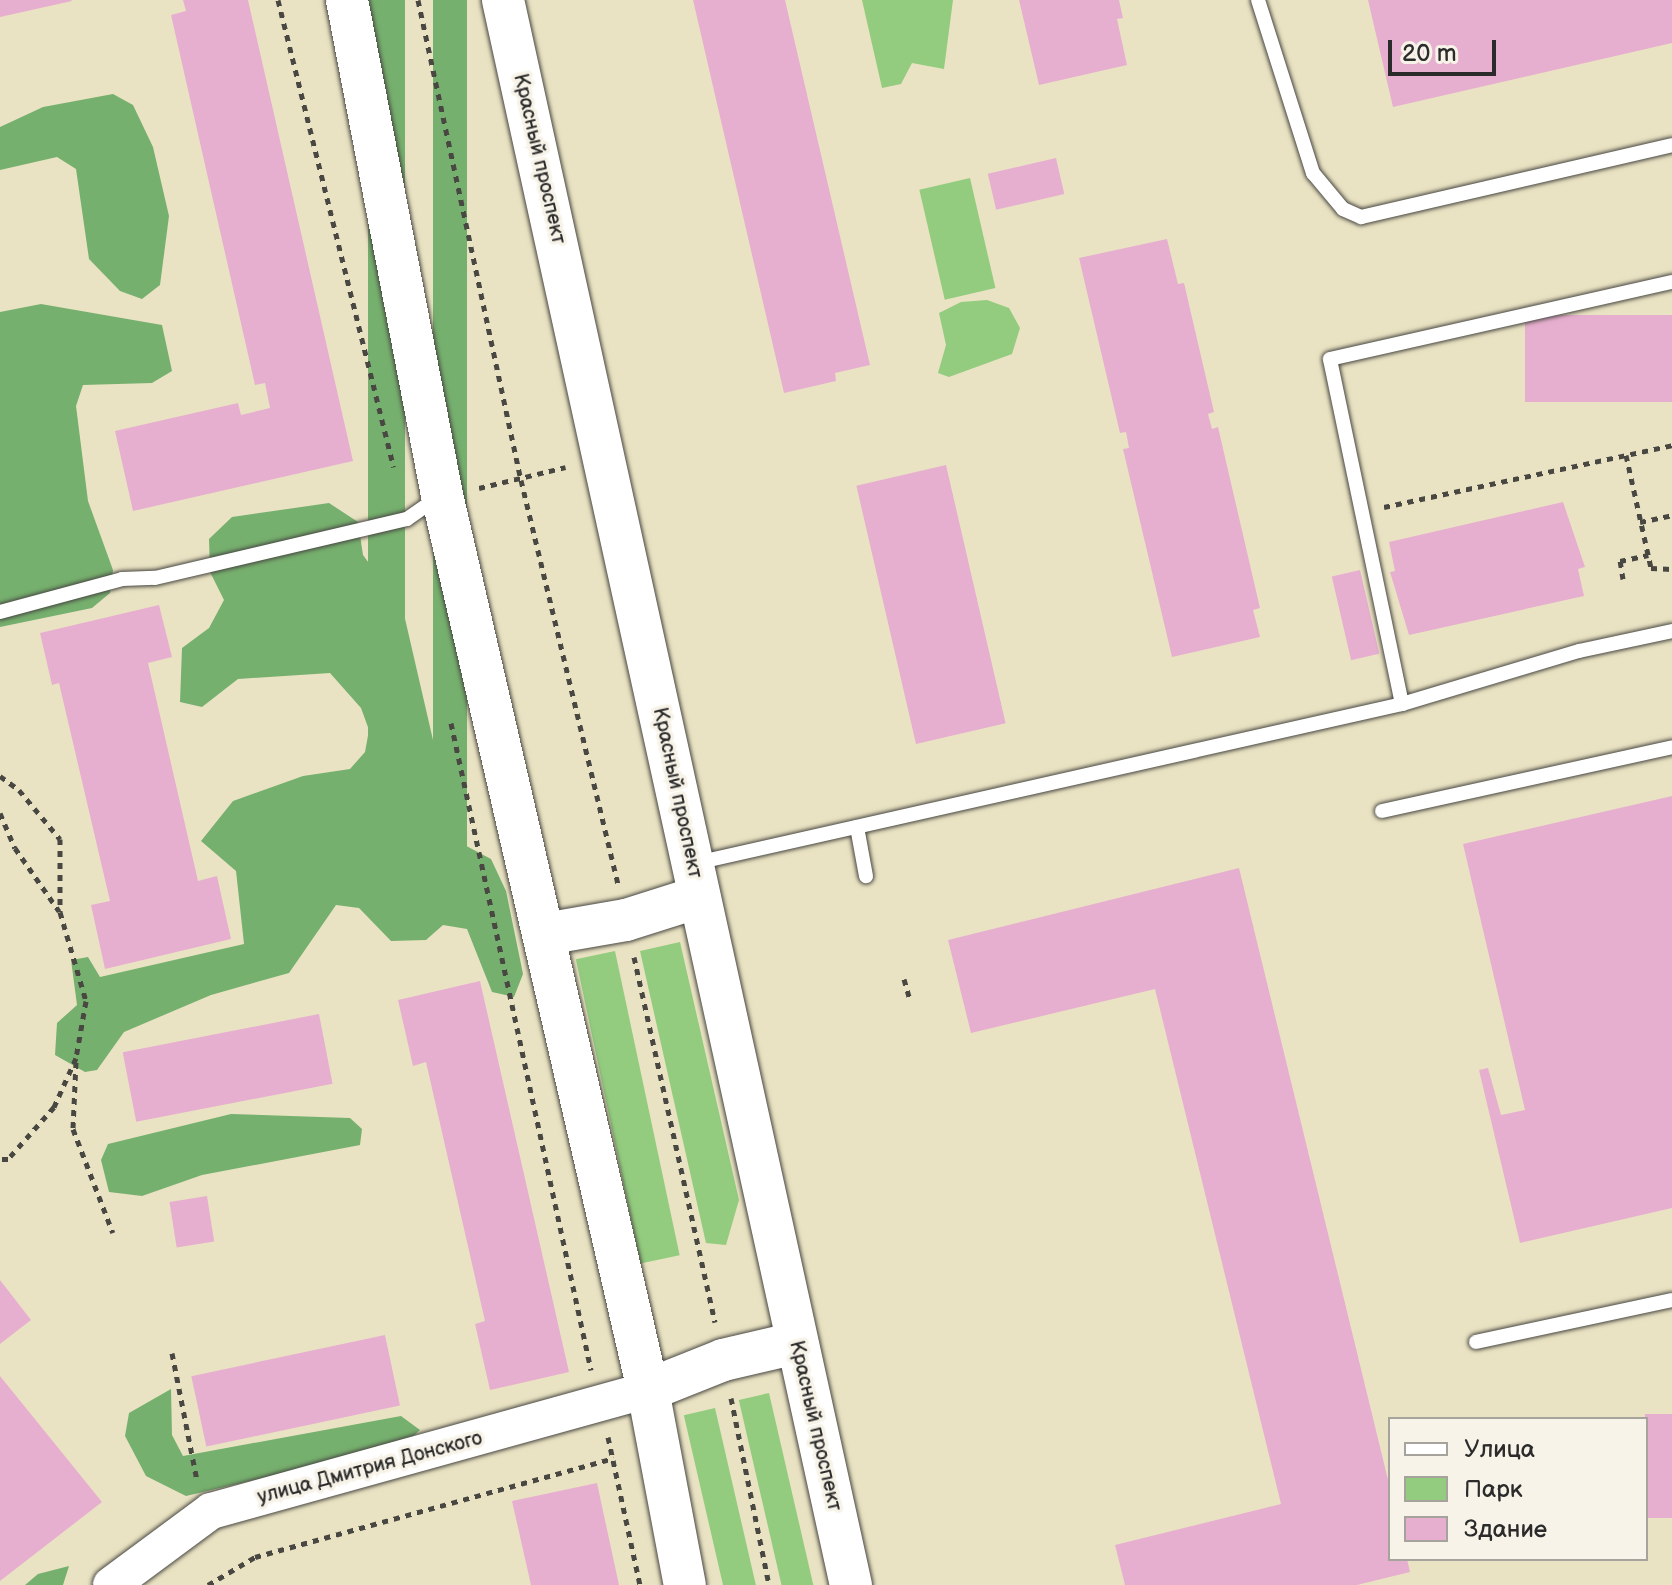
<!DOCTYPE html>
<html>
<head>
<meta charset="utf-8">
<style>
	body { margin:0 }
	#map { position:relative; width:1672px; height:1585px; overflow:hidden; background:#eae3c3; font-family:"Balsamiq Sans",sans-serif }
	div>[style] { position:absolute }
	.green>* { inset:0; background:#93cc7f; transform-origin:0 0 }
	.forest>* { inset:0; background:#76b06e; transform-origin:0 0 }
	.building>* { inset:0; background:#e7afcf; transform-origin:0 0 }
	.path>* { height:5px; margin-top:-2.5px; transform-origin:0; background:repeating-linear-gradient(90deg,#484742 0 6px,transparent 0 12px) }
	.roads { filter:drop-shadow(0 0 2px #484742) drop-shadow(0 0 2px #484742) }
	.service>* { height:14px; margin:-7px; padding:0 7px; transform-origin:7px; border-radius:7px; background:#fff }
	.tertiary>* { height:36px; margin:-18px; padding:0 18px; transform-origin:18px; border-radius:18px; background:#fff }
	.secondary>* { height:42px; margin:-21px; padding:0 21px; transform-origin:21px; border-radius:21px; background:#fff }
	span { translate:-50% -50%; white-space:nowrap; text-align:center; line-height:1.15; -webkit-text-stroke:7px #f7f3e8; paint-order:stroke }
	.street-label { font-size:20px; color:#2b2b2b }
	.legend { position:absolute; left:1388px; top:1417px; width:260px; height:144px; box-sizing:border-box; background:#f7f3e8; border:2px solid #a5a39c; margin:0; padding:10px 14px; list-style:none; font-size:24px; color:#2b2b2b }
	.legend li { display:flex; align-items:center; gap:16px; height:40px }
	.legend b { width:40px; border:2px solid #a5a39c }
	.scale { position:absolute; left:1388px; top:40px; width:108px; height:36px; box-sizing:border-box; border:4px solid #2b2b2b; border-top:0; padding-left:10px; font-size:24px; line-height:28px; white-space:nowrap; color:#2b2b2b; -webkit-text-stroke:6px #f7f3e8; paint-order:stroke }
</style>
</head>
<body>
<div id="map">
	<div class="green">
		<div style="clip-path:polygon(862px 0,953px 0,944px 69px,912px 63px,901px 84px,882px 88px)"></div>
		<div style="left:970px;top:178px;width:113px;height:52px;rotate:77deg"></div>
		<div style="clip-path:polygon(987px 300px,1009px 308px,1020px 328px,1012px 354px,949px 377px,938px 373px,946px 345px,939px 313px,961px 302px)"></div>
		<div style="clip-path:polygon(680px 942px,739px 1200px,726px 1245px,706px 1243px,640px 951px)"></div>
		<div style="left:615px;top:951px;width:311px;height:40px;rotate:78deg"></div>
		<div style="left:769px;top:1393px;width:197px;height:31px;rotate:77deg"></div>
		<div style="left:715px;top:1408px;width:182px;height:32px;rotate:77deg"></div>
	</div>
	<div class="forest">
		<div style="left:368px;top:0;width:37px;height:913px"></div>
		<div style="left:433px;top:0;width:34px;height:897px"></div>
		<div style="clip-path:polygon(113px 94px,133px 105px,153px 147px,169px 216px,160px 285px,142px 299px,120px 291px,89px 259px,76px 169px,57px 157px,0 170px,0 127px,43px 107px)"></div>
		<div style="clip-path:polygon(41px 304px,162px 325px,172px 371px,152px 383px,83px 385px,76px 406px,88px 501px,113px 570px,110px 593px,92px 608px,0 627px,0 312px)"></div>
		<div style="clip-path:polygon(329px 503px,358px 522px,363px 555px,403px 610px,433px 740px,438px 831px,491px 859px,506px 891px,523px 974px,514px 997px,492px 992px,467px 929px,443px 925px,426px 940px,391px 941px,359px 908px,336px 905px,289px 973px,211px 995px,124px 1032px,97px 1070px,85px 1072px,55px 1055px,57px 1023px,77px 1005px,71px 960px,88px 957px,100px 977px,244px 944px,236px 871px,201px 841px,233px 801px,303px 776px,350px 769px,365px 752px,369px 730px,361px 708px,330px 673px,238px 679px,202px 707px,180px 702px,182px 648px,209px 628px,224px 600px,210px 572px,209px 539px,232px 517px)"></div>
		<div style="clip-path:polygon(231px 1114px,350px 1118px,362px 1129px,360px 1145px,202px 1175px,142px 1196px,109px 1192px,101px 1160px,108px 1144px)"></div>
		<div style="clip-path:polygon(171px 1389px,172px 1435px,183px 1456px,401px 1416px,420px 1430px,404px 1445px,186px 1496px,146px 1476px,125px 1436px,129px 1413px)"></div>
		<div style="clip-path:polygon(69px 1566px,63px 1585px,25px 1585px,38px 1574px)"></div>
	</div>
	<div class="building">
		<div style="clip-path:polygon(0 0,71px 0,72px 1px,0 17px)"></div>
		<div style="clip-path:polygon(183px 0,248px 0,353px 461px,133px 511px,115px 431px,238px 403px,241px 415px,270px 408px,265px 383px,255px 385px,171px 15px,186px 11px)"></div>
		<div style="clip-path:polygon(693px 0,785px 0,870px 365px,835px 373px,836px 381px,784px 393px)"></div>
		<div style="clip-path:polygon(1019px 0,1119px 0,1123px 18px,1117px 19px,1127px 65px,1039px 85px)"></div>
		<div style="clip-path:polygon(1368px 0,1672px 0,1672px 43px,1393px 107px)"></div>
		<div style="left:1056px;top:158px;width:37px;height:70px;rotate:77deg"></div>
		<div style="clip-path:polygon(1167px 239px,1178px 284px,1184px 283px,1214px 412px,1208px 414px,1212px 429px,1218px 427px,1260px 608px,1253px 610px,1260px 637px,1172px 657px,1123px 449px,1129px 448px,1126px 432px,1120px 433px,1079px 258px)"></div>
		<div style="left:1672px;top:315px;width:87px;height:147px;rotate:90deg"></div>
		<div style="left:946px;top:465px;width:265px;height:92px;rotate:77deg"></div>
		<div style="clip-path:polygon(1563px 502px,1585px 567px,1578px 569px,1584px 596px,1409px 635px,1390px 572px,1395px 571px,1389px 542px)"></div>
		<div style="left:1360px;top:570px;width:86px;height:29px;rotate:77deg"></div>
		<div style="clip-path:polygon(159px 605px,172px 657px,148px 663px,198px 881px,217px 876px,231px 939px,105px 969px,91px 905px,110px 901px,59px 683px,52px 685px,40px 633px)"></div>
		<div style="clip-path:polygon(1672px 796px,1672px 1208px,1520px 1243px,1479px 1070px,1488px 1068px,1501px 1115px,1525px 1110px,1463px 844px)"></div>
		<div style="clip-path:polygon(1239px 868px,1390px 1488px,1390px 1559px,1407px 1559px,1410px 1572px,1357px 1585px,1125px 1585px,1115px 1545px,1281px 1504px,1155px 989px,971px 1033px,948px 940px)"></div>
		<div style="clip-path:polygon(480px 981px,569px 1372px,490px 1390px,475px 1324px,485px 1321px,426px 1062px,413px 1066px,398px 1000px)"></div>
		<div style="left:319px;top:1014px;width:71px;height:200px;rotate:79deg"></div>
		<div style="left:207px;top:1196px;width:46px;height:38px;rotate:81deg"></div>
		<div style="clip-path:polygon(0 1280px,31px 1320px,0 1344px)"></div>
		<div style="left:385px;top:1335px;width:72px;height:198px;rotate:78deg"></div>
		<div style="clip-path:polygon(0 1376px,102px 1502px,0 1581px)"></div>
		<div style="left:1672px;top:1414px;width:104px;height:27px;rotate:90deg"></div>
		<div style="clip-path:polygon(597px 1483px,619px 1585px,531px 1585px,512px 1501px)"></div>
	</div>
	<div class="path">
		<div style="left:278px;top:0;width:481px;rotate:76.1deg"></div>
		<div style="left:418px;top:0;width:491px;rotate:77.9deg"></div>
		<div style="left:521px;top:480px;width:416px;rotate:76.5deg"></div>
		<div style="left:1626px;top:455px;width:116px;rotate:77.5deg"></div>
		<div style="left:1651px;top:568px;width:21px;rotate:3deg"></div>
		<div style="left:479px;top:488px;width:89px;rotate:-13.6deg"></div>
		<div style="left:1384px;top:507px;width:295px;rotate:-12.1deg"></div>
		<div style="left:1640px;top:522px;width:33px;rotate:-12deg"></div>
		<div style="left:1623px;top:579px;width:18px;rotate:-99deg"></div>
		<div style="left:1620px;top:561px;width:29px;rotate:-12deg"></div>
		<div style="left:451px;top:723px;width:662px;rotate:77.79deg"></div>
		<div style="left:0;top:776px;width:24px;rotate:36deg"></div>
		<div style="left:19px;top:790px;width:64px;rotate:50.1deg"></div>
		<div style="left:60px;top:839px;width:73px;rotate:90deg"></div>
		<div style="left:60px;top:912px;width:93px;rotate:73.7deg"></div>
		<div style="left:86px;top:1001px;width:58px;rotate:100deg"></div>
		<div style="left:76px;top:1058px;width:54px;rotate:114.2deg"></div>
		<div style="left:54px;top:1107px;width:69px;rotate:131.5deg"></div>
		<div style="left:8px;top:1159px;width:8px;rotate:180deg"></div>
		<div style="left:0;top:813px;width:38px;rotate:67deg"></div>
		<div style="left:15px;top:848px;width:77px;rotate:55.1deg"></div>
		<div style="left:634px;top:957px;width:374px;rotate:77.5deg"></div>
		<div style="left:904px;top:979px;width:19px;rotate:74deg"></div>
		<div style="left:76px;top:1062px;width:67px;rotate:92.6deg"></div>
		<div style="left:73px;top:1129px;width:111px;rotate:69deg"></div>
		<div style="left:172px;top:1353px;width:130px;rotate:78.9deg"></div>
		<div style="left:731px;top:1398px;width:191px;rotate:78.5deg"></div>
		<div style="left:608px;top:1437px;width:151px;rotate:77.8deg"></div>
		<div style="left:208px;top:1585px;width:55px;rotate:-30.8deg"></div>
		<div style="left:255px;top:1557px;width:372px;rotate:-15.4deg"></div>
	</div>
	<div class="roads">
		<div class="service">
			<div style="left:1258px;top:0;width:182px;rotate:72.4deg"></div>
			<div style="left:1313px;top:173px;width:47px;rotate:50.2deg"></div>
			<div style="left:1343px;top:209px;width:20px;rotate:24deg"></div>
			<div style="left:1361px;top:217px;width:319px;rotate:-13deg"></div>
			<div style="left:0;top:612px;width:126px;rotate:-15.1deg"></div>
			<div style="left:122px;top:579px;width:33px;rotate:-2deg"></div>
			<div style="left:155px;top:578px;width:259px;rotate:-13.2deg"></div>
			<div style="left:407px;top:519px;width:39px;rotate:-35deg"></div>
			<div style="left:1402px;top:704px;width:352px;rotate:-101.8deg"></div>
			<div style="left:1330px;top:359px;width:351px;rotate:-12.7deg"></div>
			<div style="left:1382px;top:811px;width:297px;rotate:-12.4deg"></div>
			<div style="left:857px;top:827px;width:50px;rotate:79.6deg"></div>
			<div style="left:696px;top:863px;width:724px;rotate:-12.69deg"></div>
			<div style="left:1402px;top:704px;width:185px;rotate:-16.7deg"></div>
			<div style="left:1579px;top:651px;width:95px;rotate:-12.1deg"></div>
			<div style="left:1476px;top:1342px;width:200px;rotate:-12.1deg"></div>
		</div>
		<div class="tertiary">
			<div style="left:111px;top:1585px;width:124px;rotate:-36.5deg"></div>
			<div style="left:211px;top:1511px;width:453px;rotate:-15.5deg"></div>
		</div>
		<div class="secondary">
			<div style="left:347px;top:0;width:504px;rotate:79.14deg"></div>
			<div style="left:442px;top:495px;width:918px;rotate:77.04deg"></div>
			<div style="left:648px;top:1390px;width:198px;rotate:79.3deg"></div>
			<div style="left:503px;top:0;width:1623px;rotate:77.62deg"></div>
			<div style="left:545px;top:934px;width:82px;rotate:-9.8deg"></div>
			<div style="left:626px;top:920px;width:77px;rotate:-17.5deg"></div>
			<div style="left:648px;top:1390px;width:81px;rotate:-21.8deg"></div>
			<div style="left:723px;top:1360px;width:75px;rotate:-13.1deg"></div>
		</div>
	</div>
	<div class="street-label">
		<span style="left:539px;top:159px;rotate:77deg">Красный проспект</span>
		<span style="left:677px;top:793px;rotate:78deg">Красный проспект</span>
		<span style="left:815px;top:1426px;rotate:77deg">Красный проспект</span>
		<span style="left:370px;top:1468px;rotate:-15deg">улица Дмитрия Донского</span>
	</div>
	<ul class="legend">
	<li><b style="height:10px;background:#fff"></b>Улица</li>
	<li><b style="height:22px;background:#93cc7f"></b>Парк</li>
	<li><b style="height:22px;background:#e7afcf"></b>Здание</li>
	</ul>
	<div class="scale">20 m</div>
</div>
</body>
</html>
